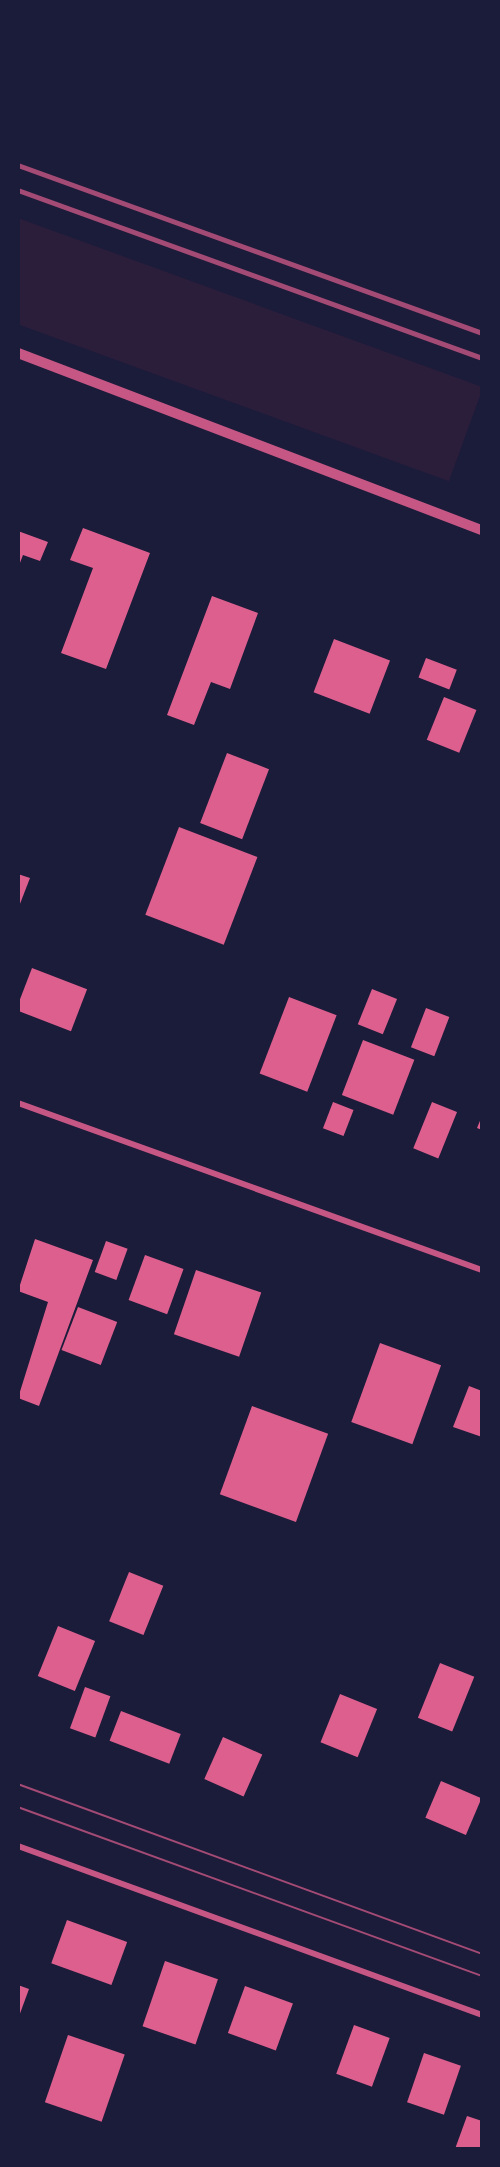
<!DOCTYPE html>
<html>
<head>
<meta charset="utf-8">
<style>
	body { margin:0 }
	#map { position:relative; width:500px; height:2167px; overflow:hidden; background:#1b1b3a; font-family:"Exo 2",sans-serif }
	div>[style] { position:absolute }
	.green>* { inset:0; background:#2a1e3b; transform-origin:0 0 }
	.building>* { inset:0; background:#dd5f8e; transform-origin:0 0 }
	.minor>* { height:6px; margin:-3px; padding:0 3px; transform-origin:3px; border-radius:3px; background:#c65784 }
	.tertiary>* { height:10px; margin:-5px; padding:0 5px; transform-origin:5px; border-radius:5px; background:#c65784 }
	.tram>* { height:1.5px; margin:-0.75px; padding:0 0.75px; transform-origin:0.75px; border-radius:0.75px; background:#a44b75 }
	.rail>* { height:4.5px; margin:-2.25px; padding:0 2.25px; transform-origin:2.25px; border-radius:2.25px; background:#a44b75 }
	span { translate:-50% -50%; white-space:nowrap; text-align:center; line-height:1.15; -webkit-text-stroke:4.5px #1b1b3a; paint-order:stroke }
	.frame { position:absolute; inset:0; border:20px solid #1b1b3a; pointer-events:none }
</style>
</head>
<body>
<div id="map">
	<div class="green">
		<div style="left:18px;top:218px;width:495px;height:100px;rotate:20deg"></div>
	</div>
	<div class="building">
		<div style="clip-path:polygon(83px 528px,150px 553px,106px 669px,61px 653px,93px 568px,70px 560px)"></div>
		<div style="clip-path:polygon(18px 531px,48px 542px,40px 561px,23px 555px,18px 568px)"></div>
		<div style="clip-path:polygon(212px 596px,258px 613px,230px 689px,211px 682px,194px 725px,167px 715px)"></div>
		<div style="left:334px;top:639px;width:60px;height:57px;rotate:21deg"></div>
		<div style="left:426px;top:658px;width:33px;height:21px;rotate:21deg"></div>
		<div style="left:444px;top:697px;width:35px;height:46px;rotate:22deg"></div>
		<div style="left:227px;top:753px;width:45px;height:75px;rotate:21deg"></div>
		<div style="left:179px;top:827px;width:84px;height:94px;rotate:21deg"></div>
		<div style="clip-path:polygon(18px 874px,30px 878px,18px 909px)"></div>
		<div style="left:32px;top:968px;width:59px;height:45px;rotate:21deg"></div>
		<div style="left:372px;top:989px;width:27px;height:38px;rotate:22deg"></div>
		<div style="left:289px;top:997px;width:51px;height:82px;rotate:21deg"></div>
		<div style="left:426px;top:1008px;width:25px;height:42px;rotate:21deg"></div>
		<div style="left:363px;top:1040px;width:55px;height:59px;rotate:21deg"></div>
		<div style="left:333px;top:1102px;width:22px;height:28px;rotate:21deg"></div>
		<div style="left:432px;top:1102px;width:27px;height:50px;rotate:22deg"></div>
		<div style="clip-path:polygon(482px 1116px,482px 1130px,477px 1128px)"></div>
		<div style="clip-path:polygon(35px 1239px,93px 1260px,39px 1406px,18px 1398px,48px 1302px,18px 1291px)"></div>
		<div style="left:106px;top:1241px;width:23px;height:33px;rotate:20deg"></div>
		<div style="left:145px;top:1255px;width:41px;height:48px;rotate:20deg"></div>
		<div style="left:196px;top:1270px;width:69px;height:68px;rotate:19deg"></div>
		<div style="left:78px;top:1307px;width:42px;height:46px;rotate:21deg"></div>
		<div style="left:380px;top:1343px;width:65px;height:84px;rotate:20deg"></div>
		<div style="clip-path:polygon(469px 1386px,482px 1391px,482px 1437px,453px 1427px)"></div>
		<div style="left:252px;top:1406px;width:81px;height:94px;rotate:20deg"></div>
		<div style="left:129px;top:1572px;width:37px;height:53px;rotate:22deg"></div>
		<div style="left:58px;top:1626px;width:40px;height:54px;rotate:22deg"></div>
		<div style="left:440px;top:1663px;width:37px;height:59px;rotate:22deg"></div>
		<div style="left:85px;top:1687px;width:27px;height:44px;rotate:20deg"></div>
		<div style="left:340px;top:1694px;width:40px;height:52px;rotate:22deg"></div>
		<div style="left:121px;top:1711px;width:64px;height:32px;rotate:21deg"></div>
		<div style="left:223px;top:1737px;width:43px;height:46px;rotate:24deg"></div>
		<div style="left:441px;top:1781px;width:44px;height:40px;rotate:23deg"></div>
		<div style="left:67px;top:1920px;width:64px;height:46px;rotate:20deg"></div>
		<div style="left:165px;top:1961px;width:56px;height:69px;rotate:19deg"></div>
		<div style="clip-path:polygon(18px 1985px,29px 1989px,18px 2019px)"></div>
		<div style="left:245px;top:1986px;width:51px;height:50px;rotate:20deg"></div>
		<div style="left:354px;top:2025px;width:38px;height:52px;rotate:20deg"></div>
		<div style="left:68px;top:2035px;width:60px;height:71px;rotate:19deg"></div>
		<div style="left:424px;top:2053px;width:39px;height:52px;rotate:19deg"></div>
		<div style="clip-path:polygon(467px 2116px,482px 2121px,480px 2149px,455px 2149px)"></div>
	</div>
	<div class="minor">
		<div style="left:18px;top:1103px;width:493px;rotate:19.8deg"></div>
		<div style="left:18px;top:1846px;width:494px;rotate:20deg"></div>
	</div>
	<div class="tertiary">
		<div style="left:18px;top:353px;width:497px;rotate:20.9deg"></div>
	</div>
	<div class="tram">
		<div style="left:18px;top:1784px;width:494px;rotate:20.1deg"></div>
		<div style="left:18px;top:1807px;width:494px;rotate:20deg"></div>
	</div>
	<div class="rail">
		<div style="left:18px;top:165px;width:493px;rotate:19.9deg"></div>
		<div style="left:18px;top:190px;width:493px;rotate:19.9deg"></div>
	</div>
	<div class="frame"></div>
</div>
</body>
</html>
